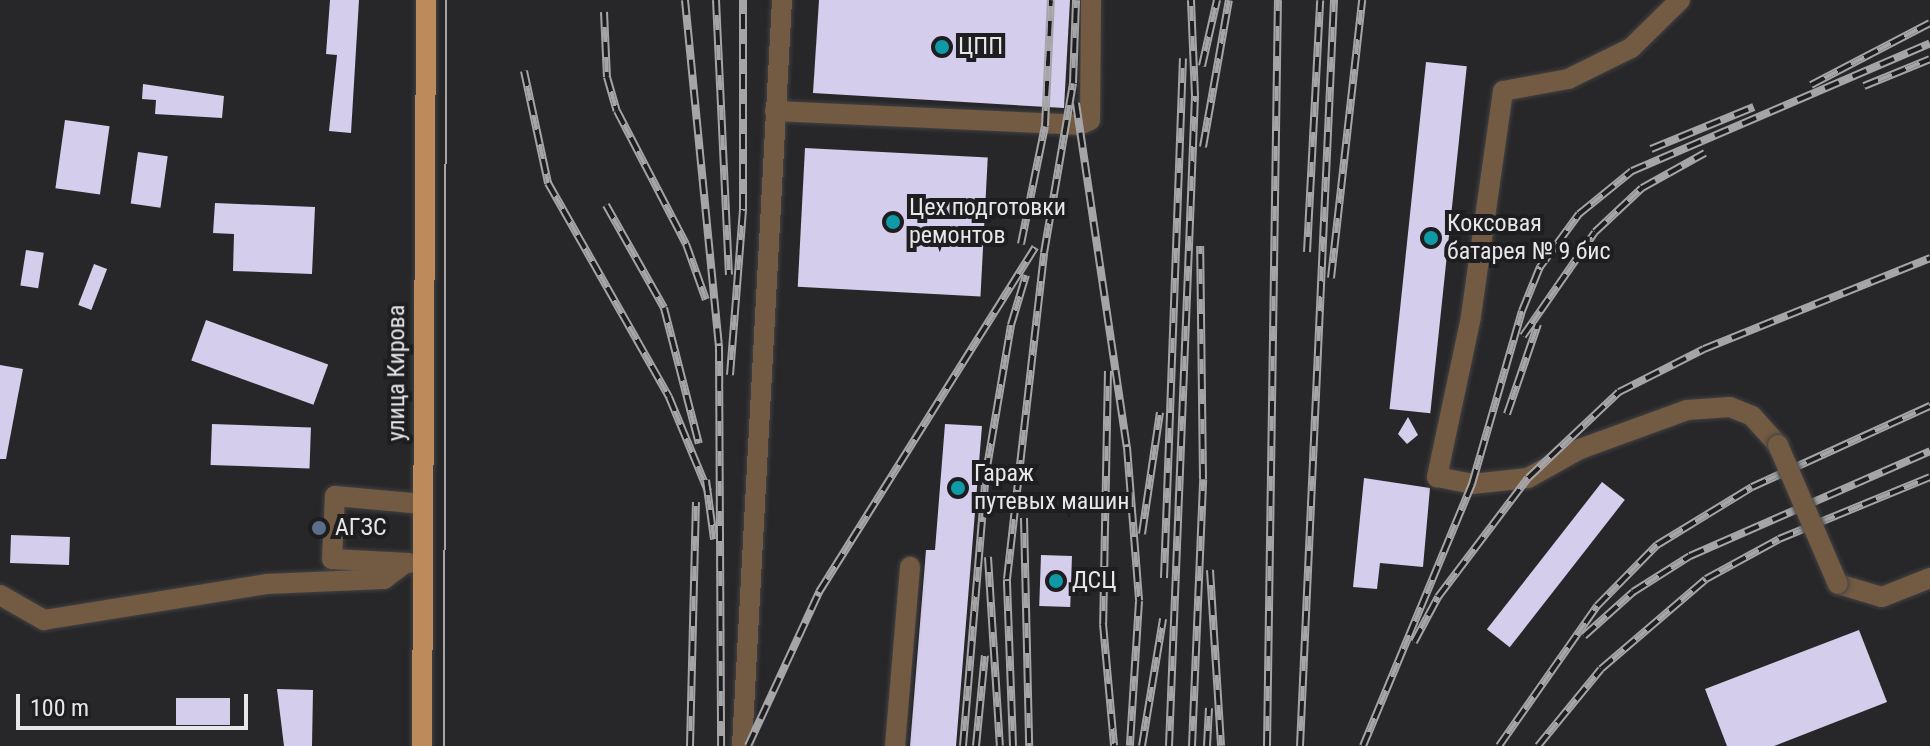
<!DOCTYPE html>
<html>
<head>
<meta charset="utf-8">
<style>
	body { margin:0 }
	#map { position:relative; width:1930px; height:746px; overflow:hidden; background:#272729; font-family:"Roboto Condensed",sans-serif }
	div>[style] { position:absolute }
	.building>* { inset:0; background:#d5cdec; transform-origin:0 0 }
	.roads { filter:drop-shadow(0 0 2px #424244) drop-shadow(0 0 2px #424244) }
	.minor>* { height:20px; margin:-10px; padding:0 10px; transform-origin:10px; border-radius:10px; background:#725a43 }
	.major>* { height:20px; margin:-10px; padding:0 10px; transform-origin:10px; border-radius:10px; background:#bd8b5b }
	.tram>* { height:2px; margin:-1px; padding:0 1px; transform-origin:1px; border-radius:1px; background:#a5a5a7 }
	.rail>* { height:8px; margin-top:-4px; transform-origin:0; background:repeating-linear-gradient(90deg,#1e1d20 0 15px,#a5a5a7 0 30px); box-sizing:border-box; border-block:2px solid #a5a5a7 }
	.bridges { filter:drop-shadow(0 0 2px #424244) drop-shadow(0 0 2px #424244) }
	.minor-bridge>* { height:20px; margin:-10px; padding:0 10px; transform-origin:10px; border-radius:10px; background:#725a43 }
	.dots>* { width:22px; height:22px; translate:-50% -50%; box-sizing:border-box; border:4px solid #1e1d20; border-radius:50% }
	span { translate:-50% -50%; white-space:nowrap; text-align:center; line-height:1.15; -webkit-text-stroke:8px #1e1d20; paint-order:stroke }
	.poi-label { font-size:24px; color:#e7e6e8 }
	.left { translate:0 -50%; text-align:left }
	.street-label { font-size:24px; color:#e7e6e8 }
	.scale { position:absolute; left:16px; top:694px; width:232px; height:36px; box-sizing:border-box; border:4px solid #e7e6e8; border-top:0; padding-left:10px; font-size:24px; line-height:28px; white-space:nowrap; color:#e7e6e8; -webkit-text-stroke:6px #1e1d20; paint-order:stroke }
</style>
</head>
<body>
<div id="map">
	<div class="building">
		<div style="clip-path:polygon(330px 0,359px 0,351px 133px,329px 131px,337px 55px,326px 54px)"></div>
		<div style="clip-path:polygon(819px 0,1070px 0,1064px 108px,813px 93px)"></div>
		<div style="left:1426px;top:62px;width:41px;height:349px;rotate:6deg"></div>
		<div style="clip-path:polygon(143px 84px,224px 96px,222px 118px,155px 114px,156px 100px,142px 99px)"></div>
		<div style="left:65px;top:120px;width:45px;height:69px;rotate:8deg"></div>
		<div style="left:805px;top:148px;width:183px;height:139px;rotate:3deg"></div>
		<div style="left:138px;top:152px;width:30px;height:52px;rotate:8deg"></div>
		<div style="clip-path:polygon(215px 203px,315px 207px,312px 274px,233px 271px,234px 234px,213px 233px)"></div>
		<div style="left:26px;top:250px;width:18px;height:36px;rotate:9deg"></div>
		<div style="left:94px;top:264px;width:14px;height:44px;rotate:21deg"></div>
		<div style="left:206px;top:320px;width:130px;height:43px;rotate:20deg"></div>
		<div style="clip-path:polygon(0 365px,23px 369px,6px 459px,0 459px)"></div>
		<div style="clip-path:polygon(1408px 417px,1418px 435px,1407px 444px,1398px 434px)"></div>
		<div style="left:212px;top:424px;width:99px;height:41px;rotate:2deg"></div>
		<div style="clip-path:polygon(945px 424px,982px 426px,956px 746px,910px 746px,926px 550px,935px 550px)"></div>
		<div style="clip-path:polygon(1364px 478px,1430px 488px,1423px 567px,1380px 563px,1377px 589px,1353px 587px)"></div>
		<div style="left:1602px;top:482px;width:29px;height:187px;rotate:38deg"></div>
		<div style="left:11px;top:535px;width:59px;height:28px;rotate:2deg"></div>
		<div style="left:1041px;top:555px;width:31px;height:51px;rotate:2deg"></div>
		<div style="clip-path:polygon(1859px 630px,1887px 702px,1774px 746px,1727px 746px,1705px 689px)"></div>
		<div style="clip-path:polygon(277px 689px,313px 690px,312px 746px,284px 746px)"></div>
		<div style="left:230px;top:698px;width:27px;height:54px;rotate:90deg"></div>
	</div>
	<div class="roads">
		<div class="minor">
			<div style="left:1680px;top:0;width:69px;rotate:135.6deg"></div>
			<div style="left:1631px;top:48px;width:70px;rotate:153.8deg"></div>
			<div style="left:1568px;top:79px;width:66px;rotate:169.5deg"></div>
			<div style="left:1503px;top:91px;width:228px;rotate:98.1deg"></div>
			<div style="left:1471px;top:317px;width:164px;rotate:102deg"></div>
			<div style="left:1437px;top:477px;width:36px;rotate:11deg"></div>
			<div style="left:1472px;top:484px;width:56px;rotate:-6.1deg"></div>
			<div style="left:1528px;top:478px;width:60px;rotate:-29.1deg"></div>
			<div style="left:1580px;top:449px;width:114px;rotate:-20deg"></div>
			<div style="left:1687px;top:410px;width:43px;rotate:-4deg"></div>
			<div style="left:1730px;top:407px;width:24px;rotate:22deg"></div>
			<div style="left:1752px;top:416px;width:39px;rotate:48deg"></div>
			<div style="left:775px;top:111px;width:304px;rotate:2.6deg"></div>
			<div style="left:1079px;top:125px;width:12px;rotate:-24deg"></div>
			<div style="left:1090px;top:120px;width:120px;rotate:-89.5deg"></div>
			<div style="left:409px;top:563px;width:77px;rotate:-177deg"></div>
			<div style="left:332px;top:559px;width:63px;rotate:-87.3deg"></div>
			<div style="left:335px;top:496px;width:88px;rotate:5.2deg"></div>
			<div style="left:1838px;top:584px;width:46px;rotate:16.5deg"></div>
			<div style="left:1882px;top:597px;width:52px;rotate:-21.6deg"></div>
			<div style="left:0;top:595px;width:51px;rotate:29.6deg"></div>
			<div style="left:44px;top:620px;width:225px;rotate:-9.2deg"></div>
			<div style="left:266px;top:584px;width:118px;rotate:-2.4deg"></div>
			<div style="left:384px;top:579px;width:26px;rotate:-37deg"></div>
			<div style="left:742px;top:746px;width:747px;rotate:-86.93deg"></div>
			<div style="left:895px;top:746px;width:180px;rotate:-85.2deg"></div>
		</div>
		<div class="major">
			<div style="left:422px;top:746px;width:746px;rotate:-89.69deg"></div>
		</div>
	</div>
	<div class="tram">
		<div style="left:444px;top:746px;width:746px;rotate:-89.85deg"></div>
	</div>
	<div class="rail">
		<div style="left:685px;top:0;width:348px;rotate:84.4deg"></div>
		<div style="left:719px;top:346px;width:400px;rotate:89.7deg"></div>
		<div style="left:716px;top:0;width:275px;rotate:87.3deg"></div>
		<div style="left:604px;top:12px;width:65px;rotate:87.4deg"></div>
		<div style="left:607px;top:77px;width:35px;rotate:74deg"></div>
		<div style="left:617px;top:111px;width:150px;rotate:62.6deg"></div>
		<div style="left:686px;top:244px;width:59px;rotate:70.3deg"></div>
		<div style="left:1202px;top:66px;width:68px;rotate:-77.2deg"></div>
		<div style="left:524px;top:71px;width:115px;rotate:77.9deg"></div>
		<div style="left:548px;top:183px;width:246px;rotate:60.5deg"></div>
		<div style="left:669px;top:397px;width:102px;rotate:67.5deg"></div>
		<div style="left:1811px;top:85px;width:134px;rotate:-27.5deg"></div>
		<div style="left:1864px;top:86px;width:71px;rotate:-22.2deg"></div>
		<div style="left:1076px;top:103px;width:348px;rotate:81.6deg"></div>
		<div style="left:1127px;top:447px;width:154px;rotate:85.5deg"></div>
		<div style="left:1139px;top:601px;width:145px;rotate:93.6deg"></div>
		<div style="left:1203px;top:147px;width:149px;rotate:-80deg"></div>
		<div style="left:1651px;top:149px;width:111px;rotate:-22.2deg"></div>
		<div style="left:606px;top:205px;width:118px;rotate:60.6deg"></div>
		<div style="left:664px;top:308px;width:140px;rotate:75.6deg"></div>
		<div style="left:1021px;top:244px;width:120px;rotate:-78.5deg"></div>
		<div style="left:1045px;top:126px;width:126px;rotate:-87.3deg"></div>
		<div style="left:1307px;top:252px;width:252px;rotate:-87deg"></div>
		<div style="left:1331px;top:278px;width:280px;rotate:-83.6deg"></div>
		<div style="left:1523px;top:336px;width:126px;rotate:-55.3deg"></div>
		<div style="left:1595px;top:232px;width:64px;rotate:-43.1deg"></div>
		<div style="left:1642px;top:188px;width:72px;rotate:-29.1deg"></div>
		<div style="left:1108px;top:371px;width:253px;rotate:91.1deg"></div>
		<div style="left:1103px;top:624px;width:122px;rotate:84.8deg"></div>
		<div style="left:730px;top:375px;width:167px;rotate:-85.5deg"></div>
		<div style="left:743px;top:209px;width:209px;rotate:-90deg"></div>
		<div style="left:1507px;top:414px;width:95px;rotate:-71deg"></div>
		<div style="left:706px;top:480px;width:60px;rotate:82.3deg"></div>
		<div style="left:1024px;top:518px;width:228px;rotate:88.7deg"></div>
		<div style="left:1142px;top:534px;width:123px;rotate:-81.6deg"></div>
		<div style="left:988px;top:557px;width:189px;rotate:86.4deg"></div>
		<div style="left:1210px;top:570px;width:176px;rotate:86.4deg"></div>
		<div style="left:1164px;top:578px;width:520px;rotate:-87.91deg"></div>
		<div style="left:1584px;top:636px;width:66px;rotate:-41.9deg"></div>
		<div style="left:1633px;top:592px;width:67px;rotate:-32.3deg"></div>
		<div style="left:1690px;top:556px;width:262px;rotate:-23.6deg"></div>
		<div style="left:1414px;top:642px;width:51px;rotate:-61.9deg"></div>
		<div style="left:1438px;top:597px;width:149px;rotate:-52.9deg"></div>
		<div style="left:1528px;top:478px;width:125px;rotate:-43.4deg"></div>
		<div style="left:1619px;top:392px;width:95px;rotate:-26.8deg"></div>
		<div style="left:1704px;top:349px;width:244px;rotate:-21.9deg"></div>
		<div style="left:690px;top:746px;width:244px;rotate:-88.6deg"></div>
		<div style="left:748px;top:746px;width:170px;rotate:-65.2deg"></div>
		<div style="left:819px;top:592px;width:407px;rotate:-57.9deg"></div>
		<div style="left:963px;top:746px;width:274px;rotate:-85.2deg"></div>
		<div style="left:986px;top:473px;width:150px;rotate:-80.4deg"></div>
		<div style="left:1011px;top:325px;width:52px;rotate:-73.3deg"></div>
		<div style="left:976px;top:746px;width:91px;rotate:-84.4deg"></div>
		<div style="left:1013px;top:746px;width:167px;rotate:-92.1deg"></div>
		<div style="left:1007px;top:579px;width:328px;rotate:-83.5deg"></div>
		<div style="left:1044px;top:253px;width:172px;rotate:-80.3deg"></div>
		<div style="left:1073px;top:83px;width:83px;rotate:-87.9deg"></div>
		<div style="left:1142px;top:746px;width:129px;rotate:-80.6deg"></div>
		<div style="left:1169px;top:746px;width:651px;rotate:-87.71deg"></div>
		<div style="left:1195px;top:96px;width:96px;rotate:-92.4deg"></div>
		<div style="left:1192px;top:746px;width:267px;rotate:-87.6deg"></div>
		<div style="left:1203px;top:479px;width:233px;rotate:-90.7deg"></div>
		<div style="left:1207px;top:746px;width:38px;rotate:-87deg"></div>
		<div style="left:1267px;top:746px;width:746px;rotate:-89.16deg"></div>
		<div style="left:1300px;top:746px;width:747px;rotate:-87.39deg"></div>
		<div style="left:1363px;top:746px;width:284px;rotate:-67.4deg"></div>
		<div style="left:1472px;top:484px;width:180px;rotate:-73.9deg"></div>
		<div style="left:1522px;top:311px;width:48px;rotate:-67.8deg"></div>
		<div style="left:1540px;top:267px;width:66px;rotate:-53.7deg"></div>
		<div style="left:1579px;top:214px;width:68px;rotate:-39.1deg"></div>
		<div style="left:1632px;top:171px;width:324px;rotate:-23.2deg"></div>
		<div style="left:1499px;top:746px;width:171px;rotate:-55deg"></div>
		<div style="left:1597px;top:606px;width:86px;rotate:-45.5deg"></div>
		<div style="left:1657px;top:545px;width:111px;rotate:-31.4deg"></div>
		<div style="left:1752px;top:487px;width:196px;rotate:-24.5deg"></div>
		<div style="left:1538px;top:746px;width:99px;rotate:-50.7deg"></div>
		<div style="left:1601px;top:669px;width:138px;rotate:-40.6deg"></div>
		<div style="left:1706px;top:579px;width:83px;rotate:-28.7deg"></div>
		<div style="left:1779px;top:539px;width:163px;rotate:-22.3deg"></div>
	</div>
	<div class="bridges">
		<div class="minor-bridge">
			<div style="left:1778px;top:445px;width:151px;rotate:66.7deg"></div>
		</div>
	</div>
	<div class="dots">
		<div style="left:942px;top:47px;background:#0f9aa8"></div>
		<div style="left:893px;top:222px;background:#0f9aa8"></div>
		<div style="left:1431px;top:238px;background:#0f9aa8"></div>
		<div style="left:958px;top:488px;background:#0f9aa8"></div>
		<div style="left:319px;top:528px;background:#5c6f8a"></div>
		<div style="left:1056px;top:581px;background:#0f9aa8"></div>
	</div>
	<div class="poi-label">
		<span class="left" style="left:958px;top:47px">ЦПП</span>
		<span class="left" style="left:909px;top:222px">Цех подготовки<br>ремонтов</span>
		<span class="left" style="left:1447px;top:238px">Коксовая<br>батарея № 9 бис</span>
		<span class="left" style="left:974px;top:488px">Гараж<br>путевых машин</span>
		<span class="left" style="left:335px;top:528px">АГЗС</span>
		<span class="left" style="left:1072px;top:581px">ДСЦ</span>
	</div>
	<div class="street-label">
		<span style="left:397px;top:373px;rotate:-90deg">улица Кирова</span>
	</div>
	<div class="scale">100 m</div>
</div>
</body>
</html>
